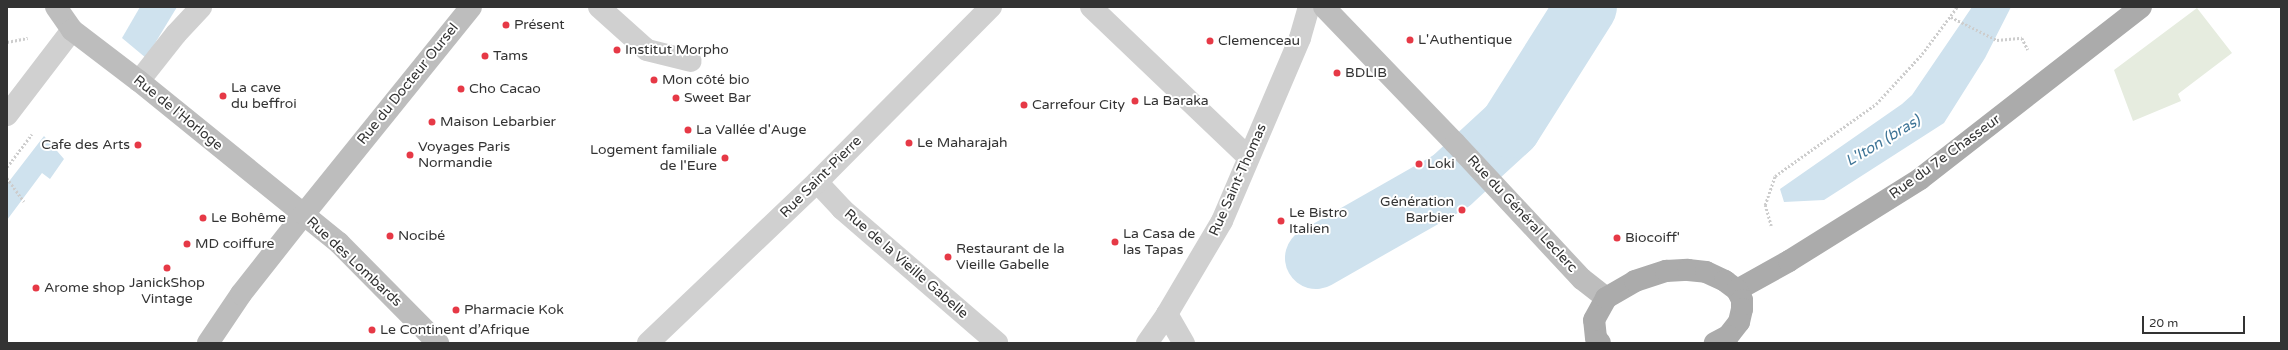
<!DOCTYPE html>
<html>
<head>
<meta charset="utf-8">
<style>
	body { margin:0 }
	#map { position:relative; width:2288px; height:350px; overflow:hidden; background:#fff; font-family:"Varela Round",sans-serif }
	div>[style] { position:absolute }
	.green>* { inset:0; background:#e6ecdf }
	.water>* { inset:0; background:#cfe2ee }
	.river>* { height:62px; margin:-31px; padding:0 31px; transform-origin:31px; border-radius:31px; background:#cfe2ee }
	.path>* { height:2.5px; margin-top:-1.25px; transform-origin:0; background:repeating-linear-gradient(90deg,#cdcdcd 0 2px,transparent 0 4px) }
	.street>* { height:22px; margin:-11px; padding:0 11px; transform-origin:11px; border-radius:11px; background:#d0d0d0 }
	.secondary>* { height:22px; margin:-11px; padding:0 11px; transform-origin:11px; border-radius:11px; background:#bdbdbd }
	.primary>* { height:22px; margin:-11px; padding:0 11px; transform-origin:11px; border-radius:11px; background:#ababab }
	.dots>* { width:11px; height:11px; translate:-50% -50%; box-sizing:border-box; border:2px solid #fff; border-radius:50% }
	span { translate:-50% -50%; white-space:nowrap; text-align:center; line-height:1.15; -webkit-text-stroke:4px #fff; paint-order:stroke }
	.poi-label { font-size:14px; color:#333 }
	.left { translate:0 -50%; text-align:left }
	.right { translate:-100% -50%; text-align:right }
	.street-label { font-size:14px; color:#333 }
	.water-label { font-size:15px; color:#3f7597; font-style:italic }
	.frame { position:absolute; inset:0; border:8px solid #333; pointer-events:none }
	.scale { position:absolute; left:2142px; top:316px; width:103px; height:18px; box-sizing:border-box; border:2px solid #333; border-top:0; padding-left:5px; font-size:12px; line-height:14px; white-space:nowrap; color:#333; -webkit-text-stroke:3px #fff; paint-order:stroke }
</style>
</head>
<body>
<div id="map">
	<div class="green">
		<div style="clip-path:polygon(2197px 8px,2232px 53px,2178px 94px,2181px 101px,2133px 121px,2114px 70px)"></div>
	</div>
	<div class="water">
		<div style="clip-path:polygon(140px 7px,177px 7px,146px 58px,122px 38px)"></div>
		<div style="clip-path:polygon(1569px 7px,1598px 7px,1537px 108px,1523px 128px,1498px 151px,1480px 133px,1487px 131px,1504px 103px,1506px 105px)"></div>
		<div style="clip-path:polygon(1972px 7px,2011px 7px,1985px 58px,1944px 123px,1824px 200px,1784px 202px,1780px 189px,1902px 104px,1912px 95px)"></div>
		<div style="clip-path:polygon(44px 136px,64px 159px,50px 179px,42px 173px,7px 220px,7px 184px)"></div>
		<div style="clip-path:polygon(1439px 168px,1459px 190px,1440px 208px,1326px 270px,1306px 246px,1419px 188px)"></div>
	</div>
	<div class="river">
		<div style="left:1316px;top:258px;width:155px;rotate:-29.7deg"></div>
		<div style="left:1451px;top:181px;width:80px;rotate:-42.5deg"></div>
		<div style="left:1510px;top:127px;width:142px;rotate:-57.7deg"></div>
	</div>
	<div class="path">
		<div style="left:1951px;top:17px;width:51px;rotate:26.6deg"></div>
		<div style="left:1997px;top:40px;width:25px;rotate:-5deg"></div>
		<div style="left:2022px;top:38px;width:13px;rotate:63deg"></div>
		<div style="left:7px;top:42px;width:21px;rotate:-11deg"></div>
		<div style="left:7px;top:167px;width:41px;rotate:-52.9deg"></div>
		<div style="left:7px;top:178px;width:29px;rotate:54deg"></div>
		<div style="left:1771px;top:226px;width:22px;rotate:-106deg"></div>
		<div style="left:1765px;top:205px;width:31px;rotate:-71deg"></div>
		<div style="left:1775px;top:176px;width:124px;rotate:-35.5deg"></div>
		<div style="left:1876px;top:104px;width:68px;rotate:-47.4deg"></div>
		<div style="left:1922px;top:54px;width:59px;rotate:-53.3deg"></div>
	</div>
	<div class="street">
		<div style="left:599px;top:7px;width:64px;rotate:41.9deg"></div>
		<div style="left:647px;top:50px;width:45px;rotate:14deg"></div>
		<div style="left:1091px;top:7px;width:217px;rotate:43.7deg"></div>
		<div style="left:139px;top:81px;width:60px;rotate:-51.8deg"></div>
		<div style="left:176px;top:34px;width:37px;rotate:-47deg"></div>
		<div style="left:7px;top:115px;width:107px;rotate:-52.6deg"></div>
		<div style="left:817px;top:182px;width:37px;rotate:47deg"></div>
		<div style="left:842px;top:209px;width:205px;rotate:40.8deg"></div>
		<div style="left:1167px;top:314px;width:34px;rotate:60deg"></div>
		<div style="left:648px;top:343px;width:233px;rotate:-43.6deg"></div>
		<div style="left:817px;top:182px;width:247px;rotate:-45.2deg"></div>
		<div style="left:1147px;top:343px;width:35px;rotate:-55deg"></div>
		<div style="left:1167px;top:314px;width:108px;rotate:-59.4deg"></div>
		<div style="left:1222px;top:221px;width:199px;rotate:-66.9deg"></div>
		<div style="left:1300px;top:38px;width:32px;rotate:-74deg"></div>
	</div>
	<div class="secondary">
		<div style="left:56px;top:7px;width:28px;rotate:55deg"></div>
		<div style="left:72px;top:30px;width:84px;rotate:37.3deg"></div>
		<div style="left:139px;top:81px;width:257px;rotate:39deg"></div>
		<div style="left:339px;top:243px;width:141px;rotate:45.3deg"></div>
		<div style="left:1324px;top:7px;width:189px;rotate:46.1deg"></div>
		<div style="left:1455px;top:143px;width:186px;rotate:47deg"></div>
		<div style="left:1582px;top:279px;width:31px;rotate:38deg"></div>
		<div style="left:208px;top:343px;width:59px;rotate:-56deg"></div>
		<div style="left:241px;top:294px;width:102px;rotate:-51.8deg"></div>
		<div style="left:304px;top:214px;width:266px;rotate:-51.1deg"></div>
	</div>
	<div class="primary">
		<div style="left:1737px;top:290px;width:60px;rotate:-29.1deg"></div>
		<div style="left:1789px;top:261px;width:155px;rotate:-32deg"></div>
		<div style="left:1920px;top:179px;width:280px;rotate:-37.9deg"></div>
		<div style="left:1600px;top:343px;width:6px;rotate:-129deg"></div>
		<div style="left:1596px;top:338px;width:18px;rotate:-96deg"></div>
		<div style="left:1594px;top:320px;width:25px;rotate:-61deg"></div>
		<div style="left:1606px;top:298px;width:34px;rotate:-30deg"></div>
		<div style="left:1635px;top:281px;width:33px;rotate:-18deg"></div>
		<div style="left:1666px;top:271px;width:22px;rotate:-3deg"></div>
		<div style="left:1688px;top:270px;width:18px;rotate:6deg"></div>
		<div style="left:1706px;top:272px;width:21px;rotate:25deg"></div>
		<div style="left:1725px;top:281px;width:15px;rotate:37deg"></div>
		<div style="left:1737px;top:290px;width:11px;rotate:63deg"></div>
		<div style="left:1742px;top:300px;width:9px;rotate:90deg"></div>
		<div style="left:1742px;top:309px;width:13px;rotate:103deg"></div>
		<div style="left:1739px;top:322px;width:18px;rotate:128deg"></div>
		<div style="left:1728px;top:336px;width:15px;rotate:152deg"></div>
	</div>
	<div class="dots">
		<div style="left:506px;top:25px;background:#e63946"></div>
		<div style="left:1410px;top:40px;background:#e63946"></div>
		<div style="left:1210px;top:41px;background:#e63946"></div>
		<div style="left:617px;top:50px;background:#e63946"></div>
		<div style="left:485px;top:56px;background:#e63946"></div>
		<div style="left:1337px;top:73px;background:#e63946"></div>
		<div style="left:654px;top:80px;background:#e63946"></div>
		<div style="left:461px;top:89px;background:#e63946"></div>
		<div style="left:223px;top:96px;background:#e63946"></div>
		<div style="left:676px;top:98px;background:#e63946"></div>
		<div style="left:1135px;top:101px;background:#e63946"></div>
		<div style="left:1024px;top:105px;background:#e63946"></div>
		<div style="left:432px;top:122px;background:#e63946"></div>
		<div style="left:688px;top:130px;background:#e63946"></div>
		<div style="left:909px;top:143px;background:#e63946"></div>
		<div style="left:138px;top:145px;background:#e63946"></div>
		<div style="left:410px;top:155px;background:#e63946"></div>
		<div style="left:725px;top:158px;background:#e63946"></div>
		<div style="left:1419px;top:164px;background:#e63946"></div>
		<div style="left:1462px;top:210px;background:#e63946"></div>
		<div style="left:203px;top:218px;background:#e63946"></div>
		<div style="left:1281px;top:221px;background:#e63946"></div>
		<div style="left:390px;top:236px;background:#e63946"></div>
		<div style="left:1617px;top:238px;background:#e63946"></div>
		<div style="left:1115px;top:242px;background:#e63946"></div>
		<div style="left:187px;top:244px;background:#e63946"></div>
		<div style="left:948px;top:257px;background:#e63946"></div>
		<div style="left:167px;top:268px;background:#e63946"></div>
		<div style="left:36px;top:288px;background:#e63946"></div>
		<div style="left:456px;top:310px;background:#e63946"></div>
		<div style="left:372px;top:330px;background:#e63946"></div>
	</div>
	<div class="poi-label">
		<span class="left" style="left:514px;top:25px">Présent</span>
		<span class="left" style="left:1418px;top:40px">L'Authentique</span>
		<span class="left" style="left:1218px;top:41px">Clemenceau</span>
		<span class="left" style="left:625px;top:50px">Institut Morpho</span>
		<span class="left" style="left:493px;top:56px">Tams</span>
		<span class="left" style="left:1345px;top:73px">BDLIB</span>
		<span class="left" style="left:662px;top:80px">Mon côté bio</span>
		<span class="left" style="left:231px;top:96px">La cave<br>du beffroi</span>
		<span class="left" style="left:469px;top:89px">Cho Cacao</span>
		<span class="left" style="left:684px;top:98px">Sweet Bar</span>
		<span class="left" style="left:1143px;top:101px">La Baraka</span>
		<span class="left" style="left:1032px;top:105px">Carrefour City</span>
		<span class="left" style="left:440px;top:122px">Maison Lebarbier</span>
		<span class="left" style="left:696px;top:130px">La Vallée d'Auge</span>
		<span class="left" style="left:917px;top:143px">Le Maharajah</span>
		<span class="right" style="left:130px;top:145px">Cafe des Arts</span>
		<span class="left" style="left:418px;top:155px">Voyages Paris<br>Normandie</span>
		<span class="right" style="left:717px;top:158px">Logement familiale<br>de l'Eure</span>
		<span class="left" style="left:1427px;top:164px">Loki</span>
		<span class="right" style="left:1454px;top:210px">Génération<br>Barbier</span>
		<span class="left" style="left:1289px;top:221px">Le Bistro<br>Italien</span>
		<span class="left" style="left:211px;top:218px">Le Bohême</span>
		<span class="left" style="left:1123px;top:242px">La Casa de<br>las Tapas</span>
		<span class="left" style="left:398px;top:236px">Nocibé</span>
		<span class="left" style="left:1625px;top:238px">Biocoiff'</span>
		<span class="left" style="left:195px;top:244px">MD coiffure</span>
		<span class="left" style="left:956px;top:257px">Restaurant de la<br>Vieille Gabelle</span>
		<span style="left:167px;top:291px">JanickShop<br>Vintage</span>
		<span class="left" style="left:44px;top:288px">Arome shop</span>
		<span class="left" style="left:464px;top:310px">Pharmacie Kok</span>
		<span class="left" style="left:380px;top:330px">Le Continent d’Afrique</span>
	</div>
	<div class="street-label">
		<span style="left:408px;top:84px;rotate:-51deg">Rue du Docteur Oursel</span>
		<span style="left:178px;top:113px;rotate:39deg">Rue de l'Horloge</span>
		<span style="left:1945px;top:157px;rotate:-36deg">Rue du 7e Chasseur</span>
		<span style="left:821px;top:177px;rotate:-45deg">Rue Saint-Pierre</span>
		<span style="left:1238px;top:180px;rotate:-66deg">Rue Saint-Thomas</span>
		<span style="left:1522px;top:214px;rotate:47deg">Rue du Général Leclerc</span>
		<span style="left:354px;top:262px;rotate:43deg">Rue des Lombards</span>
		<span style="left:906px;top:264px;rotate:41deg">Rue de la Vieille Gabelle</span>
	</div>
	<div class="water-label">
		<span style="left:1883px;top:141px;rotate:-31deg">L'Iton (bras)</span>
	</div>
	<div class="frame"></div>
	<div class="scale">20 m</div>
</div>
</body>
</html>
